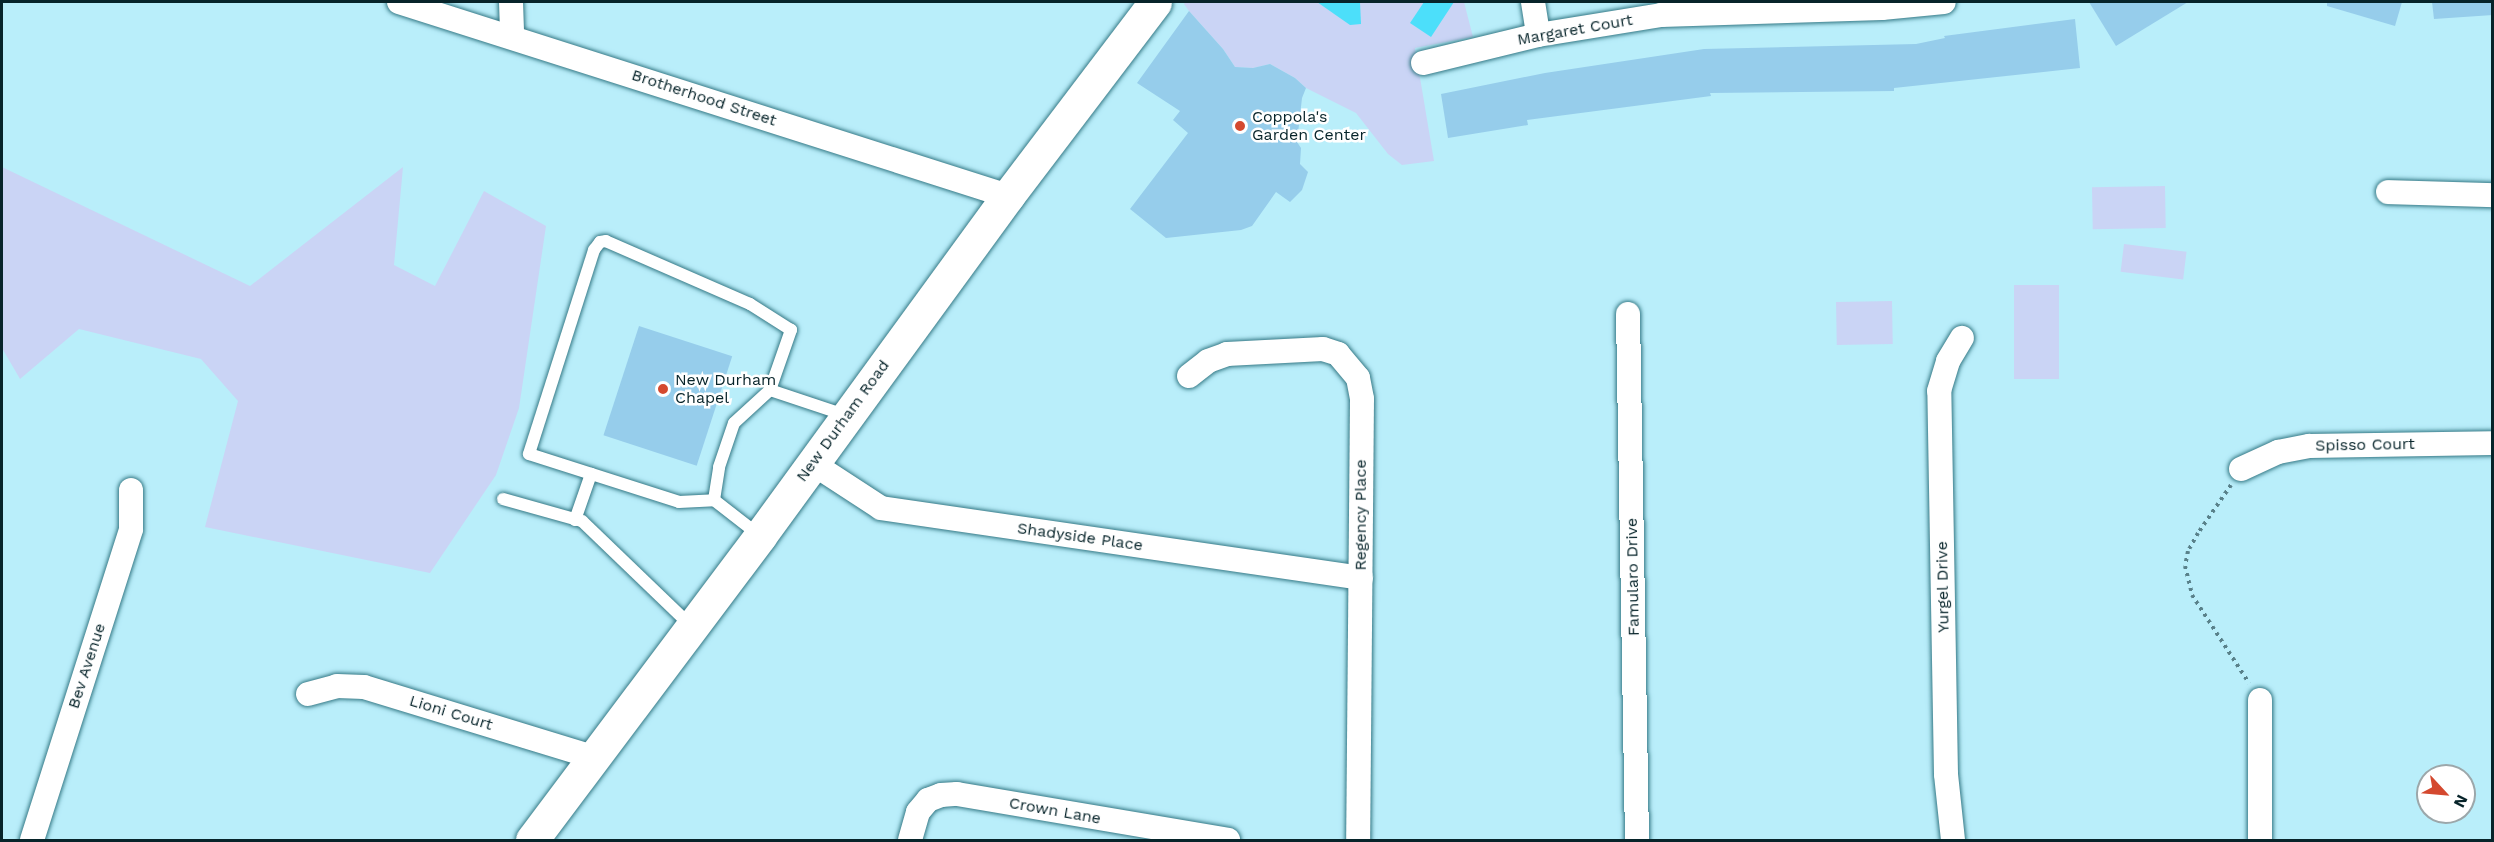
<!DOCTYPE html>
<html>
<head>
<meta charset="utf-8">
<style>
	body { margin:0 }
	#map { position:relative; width:2494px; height:842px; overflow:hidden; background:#b9eefa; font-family:"Work Sans",sans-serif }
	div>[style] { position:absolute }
	.green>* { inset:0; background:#cad4f5; transform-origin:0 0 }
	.water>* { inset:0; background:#4cdffa }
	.building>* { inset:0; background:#96cdeb; transform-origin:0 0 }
	.path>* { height:4px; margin-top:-2px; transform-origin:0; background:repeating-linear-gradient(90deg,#59818a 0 3px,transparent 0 7.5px) }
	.roads { filter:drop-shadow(0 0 2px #357986) drop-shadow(0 0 2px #357986) }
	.lane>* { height:12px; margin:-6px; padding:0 6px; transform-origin:6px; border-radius:6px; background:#fff }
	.street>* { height:24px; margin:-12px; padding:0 12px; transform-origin:12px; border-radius:12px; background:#fff }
	.secondary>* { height:33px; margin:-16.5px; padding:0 16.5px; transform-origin:16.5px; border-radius:16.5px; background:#fff }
	.dots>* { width:16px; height:16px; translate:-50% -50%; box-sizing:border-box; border:3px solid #fff; border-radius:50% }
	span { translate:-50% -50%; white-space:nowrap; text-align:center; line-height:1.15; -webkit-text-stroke:5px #fff; paint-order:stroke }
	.street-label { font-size:16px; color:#07242a }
	.poi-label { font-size:16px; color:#07242a }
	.left { translate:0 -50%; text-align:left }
	.frame { position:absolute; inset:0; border:3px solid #07242a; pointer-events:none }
	.north { position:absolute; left:2416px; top:764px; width:60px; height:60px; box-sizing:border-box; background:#fff; border:2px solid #9ca7aa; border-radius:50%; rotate:116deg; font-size:16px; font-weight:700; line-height:24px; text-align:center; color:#07242a }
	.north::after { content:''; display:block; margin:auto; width:21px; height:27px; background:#d4492f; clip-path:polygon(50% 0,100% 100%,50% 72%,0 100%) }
</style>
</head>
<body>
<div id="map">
	<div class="green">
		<div style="clip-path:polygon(1185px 2px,1464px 2px,1473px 37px,1415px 48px,1434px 161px,1402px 165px,1388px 154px,1356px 113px,1306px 88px,1295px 78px,1270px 64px,1253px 68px,1235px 67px,1223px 49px,1189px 11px,1184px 4px)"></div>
		<div style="clip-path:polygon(2px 167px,250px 286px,403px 167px,394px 265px,435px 286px,484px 191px,546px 226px,519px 408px,496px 475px,430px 573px,205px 527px,238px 401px,201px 359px,79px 329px,20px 379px,2px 348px)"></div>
		<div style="left:2165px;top:186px;width:42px;height:73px;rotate:89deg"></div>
		<div style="left:2124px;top:244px;width:63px;height:28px;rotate:7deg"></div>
		<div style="left:2059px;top:285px;width:94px;height:45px;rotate:90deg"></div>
		<div style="left:1892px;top:301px;width:43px;height:56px;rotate:89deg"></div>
	</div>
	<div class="water">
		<div style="clip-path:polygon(1317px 2px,1360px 2px,1361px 24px,1350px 25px)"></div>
		<div style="clip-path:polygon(1424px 2px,1454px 2px,1431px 37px,1410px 23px)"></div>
	</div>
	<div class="building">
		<div style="clip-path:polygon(2089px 2px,2188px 2px,2116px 46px)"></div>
		<div style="clip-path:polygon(2327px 2px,2402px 2px,2395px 26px,2327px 6px)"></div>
		<div style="clip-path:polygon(2432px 2px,2493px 2px,2493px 15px,2434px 19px)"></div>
		<div style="clip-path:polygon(1189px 11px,1223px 49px,1235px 67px,1253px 68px,1270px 64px,1295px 78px,1306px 88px,1302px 98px,1297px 142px,1301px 148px,1300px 164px,1308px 172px,1302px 190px,1290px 202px,1276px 192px,1252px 226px,1241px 230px,1166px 238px,1130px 209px,1188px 133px,1173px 120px,1180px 111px,1137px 83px)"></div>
		<div style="clip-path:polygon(2075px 19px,2080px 68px,1894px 88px,1894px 91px,1710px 93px,1711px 96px,1527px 120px,1528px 125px,1448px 138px,1441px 94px,1545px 73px,1704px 49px,1916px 44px,1945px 38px,1944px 36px)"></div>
		<div style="left:639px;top:326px;width:98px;height:115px;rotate:18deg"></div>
	</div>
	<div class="path">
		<div style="left:2231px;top:485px;width:58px;rotate:124.5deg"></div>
		<div style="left:2198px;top:533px;width:21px;rotate:119deg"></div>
		<div style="left:2188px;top:551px;width:15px;rotate:101deg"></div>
		<div style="left:2185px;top:566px;width:30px;rotate:76deg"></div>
		<div style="left:2192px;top:595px;width:105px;rotate:57.1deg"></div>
	</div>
	<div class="roads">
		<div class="lane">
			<div style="left:770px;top:390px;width:79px;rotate:18.4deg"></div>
			<div style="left:503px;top:499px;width:82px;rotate:15.6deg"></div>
			<div style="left:582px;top:521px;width:150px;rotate:43.9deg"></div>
			<div style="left:714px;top:500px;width:33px;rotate:-81deg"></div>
			<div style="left:719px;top:467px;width:46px;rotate:-71.2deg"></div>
			<div style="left:734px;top:423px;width:49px;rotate:-42.5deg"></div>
			<div style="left:770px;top:390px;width:64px;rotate:-70.7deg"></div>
			<div style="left:791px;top:330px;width:49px;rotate:-147.6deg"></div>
			<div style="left:750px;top:304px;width:157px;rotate:-156.4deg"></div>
			<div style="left:606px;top:241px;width:6px;rotate:171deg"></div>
			<div style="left:600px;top:242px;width:10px;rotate:127deg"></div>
			<div style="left:594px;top:250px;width:214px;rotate:107.7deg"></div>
			<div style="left:529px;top:454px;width:157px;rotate:17.7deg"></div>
			<div style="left:679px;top:502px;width:35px;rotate:-3deg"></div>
			<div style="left:714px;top:500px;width:57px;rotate:37.9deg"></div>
			<div style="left:575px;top:520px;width:49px;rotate:-70.8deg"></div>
		</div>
		<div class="street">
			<div style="left:399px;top:2px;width:639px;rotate:17.67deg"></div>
			<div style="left:511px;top:2px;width:34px;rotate:88deg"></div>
			<div style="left:1533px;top:2px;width:33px;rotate:81deg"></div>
			<div style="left:1423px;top:63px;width:118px;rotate:-13.7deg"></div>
			<div style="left:1538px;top:35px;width:125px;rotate:-9.2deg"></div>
			<div style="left:1661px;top:15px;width:221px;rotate:-1.8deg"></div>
			<div style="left:1882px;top:8px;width:62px;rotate:-5.5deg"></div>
			<div style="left:2388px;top:192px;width:104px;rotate:1.7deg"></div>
			<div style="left:1628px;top:314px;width:526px;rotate:89.02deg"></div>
			<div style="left:1189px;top:376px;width:24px;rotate:-38deg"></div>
			<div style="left:1208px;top:361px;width:20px;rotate:-20deg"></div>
			<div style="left:1227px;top:354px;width:96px;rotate:-3deg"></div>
			<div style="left:1323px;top:349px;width:16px;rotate:18deg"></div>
			<div style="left:1338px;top:354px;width:31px;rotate:50deg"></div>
			<div style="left:1358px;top:378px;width:21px;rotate:79deg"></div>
			<div style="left:1362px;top:399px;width:441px;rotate:90.5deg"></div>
			<div style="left:812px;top:463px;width:82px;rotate:33.1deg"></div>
			<div style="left:881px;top:508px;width:485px;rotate:8.3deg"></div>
			<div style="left:2241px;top:469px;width:41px;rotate:-24.7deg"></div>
			<div style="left:2278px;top:452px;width:32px;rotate:-11deg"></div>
			<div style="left:2309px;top:446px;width:183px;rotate:-0.9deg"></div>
			<div style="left:308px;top:694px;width:30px;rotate:-15deg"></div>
			<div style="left:337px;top:686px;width:27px;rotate:2deg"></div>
			<div style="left:364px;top:687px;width:239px;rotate:17deg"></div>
			<div style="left:32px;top:840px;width:326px;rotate:-72.3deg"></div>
			<div style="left:131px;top:529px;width:39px;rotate:-90deg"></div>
			<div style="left:910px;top:840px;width:29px;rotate:-74deg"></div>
			<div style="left:918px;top:812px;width:16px;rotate:-50deg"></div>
			<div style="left:928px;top:800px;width:14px;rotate:-21deg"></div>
			<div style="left:941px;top:795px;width:16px;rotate:-4deg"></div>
			<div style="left:957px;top:794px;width:275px;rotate:9.6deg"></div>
			<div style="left:1953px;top:840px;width:66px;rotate:-96.1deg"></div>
			<div style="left:1946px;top:774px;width:383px;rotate:-91deg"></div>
			<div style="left:1939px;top:391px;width:31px;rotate:-73deg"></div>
			<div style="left:1948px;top:361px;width:27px;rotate:-59deg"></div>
			<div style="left:2260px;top:840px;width:140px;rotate:-90deg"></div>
		</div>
		<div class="secondary">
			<div style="left:532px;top:840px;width:380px;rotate:-53.1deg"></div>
			<div style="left:760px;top:536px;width:421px;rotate:-53.9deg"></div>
			<div style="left:1008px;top:196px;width:243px;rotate:-52.8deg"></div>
		</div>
	</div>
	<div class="dots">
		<div style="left:1240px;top:126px;background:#d4492f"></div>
		<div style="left:663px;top:389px;background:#d4492f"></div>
	</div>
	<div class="street-label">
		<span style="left:1575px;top:30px;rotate:-10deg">Margaret Court</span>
		<span style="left:704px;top:98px;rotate:18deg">Brotherhood Street</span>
		<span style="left:843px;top:421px;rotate:-54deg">New Durham Road</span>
		<span style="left:2365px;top:445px;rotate:-1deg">Spisso Court</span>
		<span style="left:1361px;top:515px;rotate:-90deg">Regency Place</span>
		<span style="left:1080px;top:537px;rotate:8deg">Shadyside Place</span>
		<span style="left:1633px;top:577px;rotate:-91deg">Famularo Drive</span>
		<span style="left:1943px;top:587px;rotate:-91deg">Yurgel Drive</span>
		<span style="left:87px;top:666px;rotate:-72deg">Bev Avenue</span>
		<span style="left:451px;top:713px;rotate:17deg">Lioni Court</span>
		<span style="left:1055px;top:811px;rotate:10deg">Crown Lane</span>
	</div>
	<div class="poi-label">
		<span class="left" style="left:1252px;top:126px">Coppola's<br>Garden Center</span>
		<span class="left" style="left:675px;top:389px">New Durham<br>Chapel</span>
	</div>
	<div class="frame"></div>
	<div class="north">N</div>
</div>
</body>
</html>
